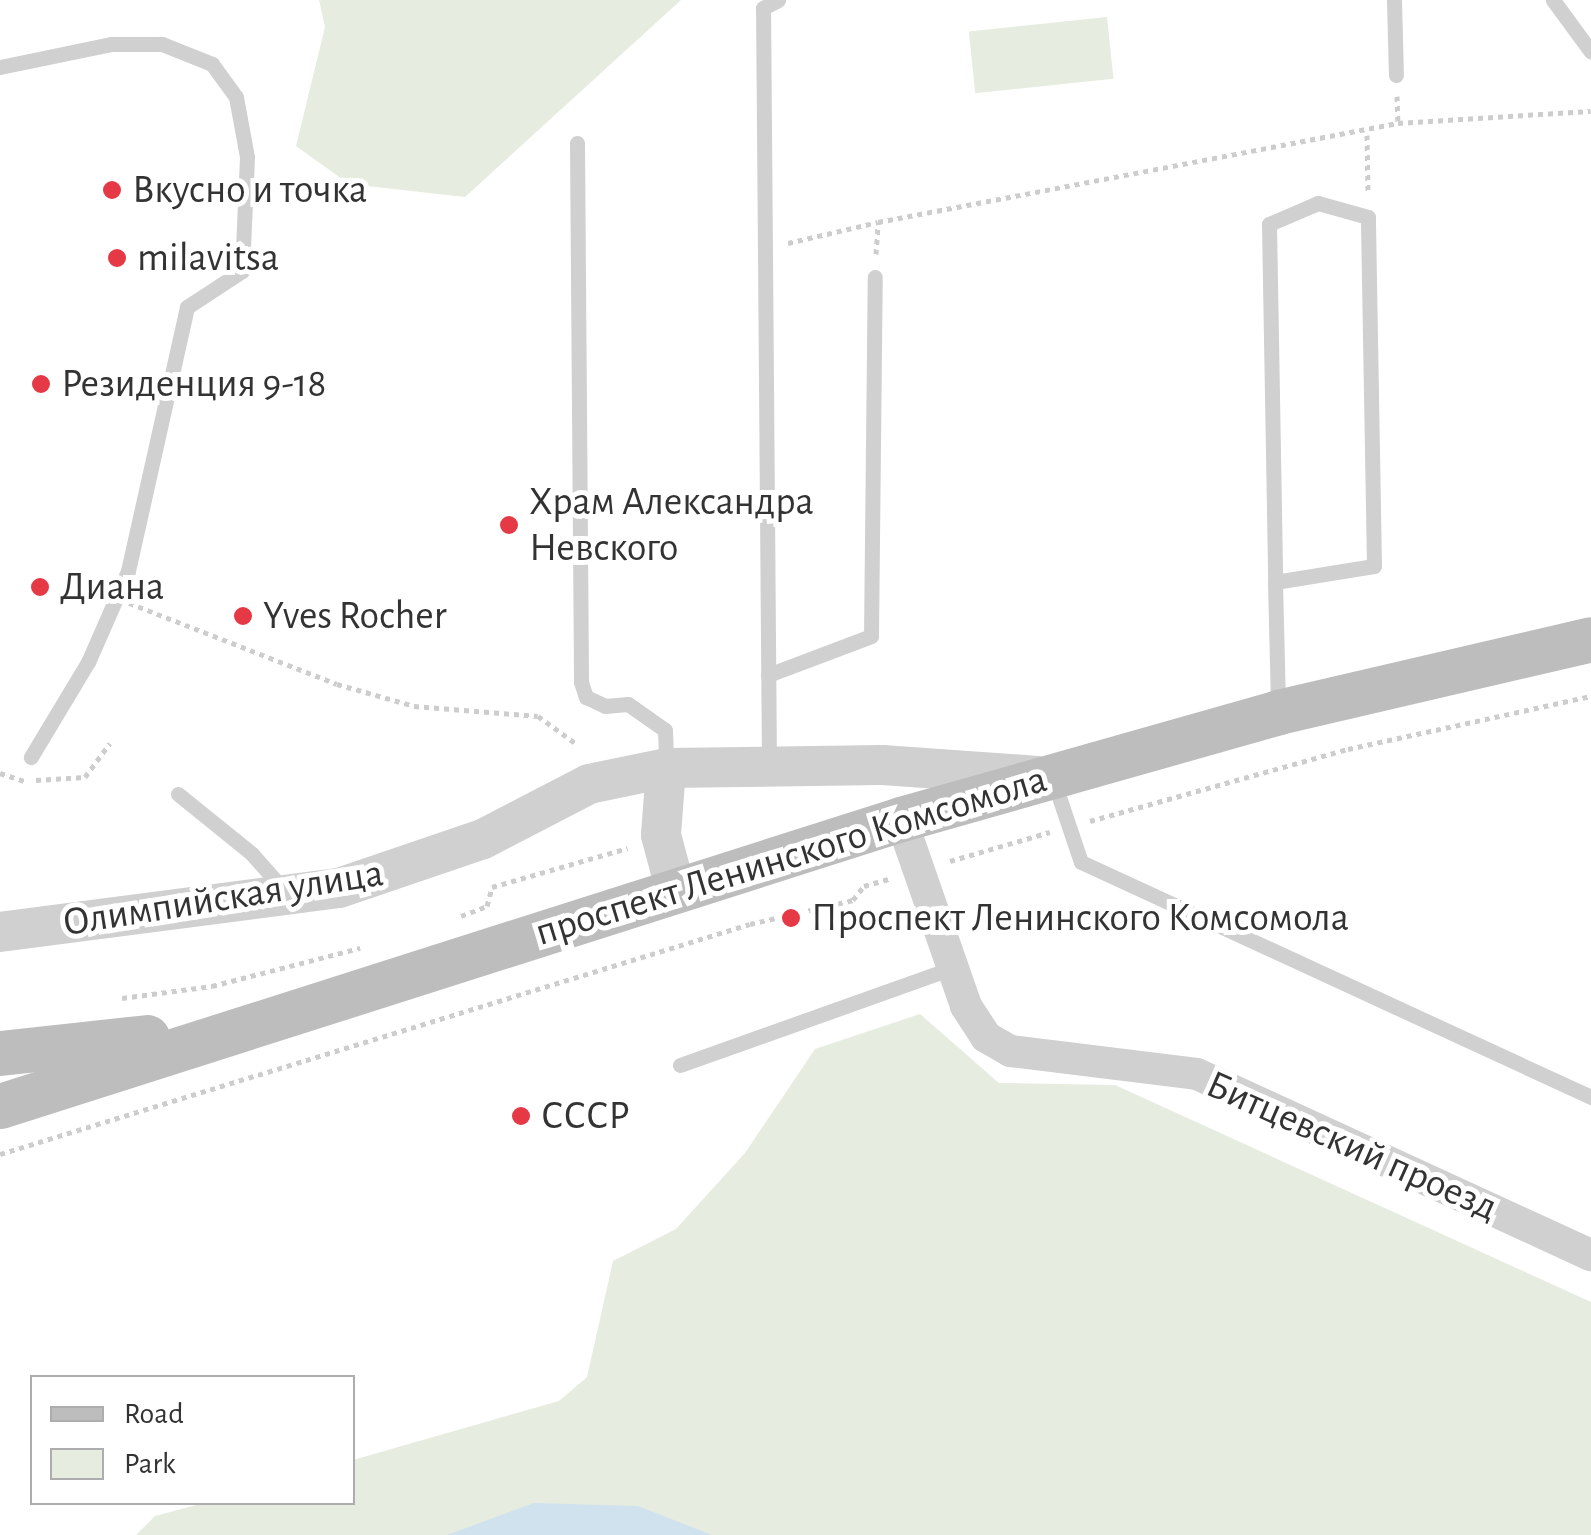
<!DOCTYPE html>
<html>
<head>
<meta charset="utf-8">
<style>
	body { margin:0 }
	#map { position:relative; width:1591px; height:1535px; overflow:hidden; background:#fff; font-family:"Alegreya Sans",sans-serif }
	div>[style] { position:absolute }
	.green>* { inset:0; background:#e6ecdf; transform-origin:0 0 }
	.water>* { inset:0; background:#cfe2ee }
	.path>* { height:5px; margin-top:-2.5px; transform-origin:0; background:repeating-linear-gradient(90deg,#cdcdcd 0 5px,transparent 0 10px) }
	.service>* { height:15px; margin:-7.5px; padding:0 7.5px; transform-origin:7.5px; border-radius:7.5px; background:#d0d0d0 }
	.minor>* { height:32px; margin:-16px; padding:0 16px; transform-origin:16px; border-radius:16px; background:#d0d0d0 }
	.tertiary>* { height:40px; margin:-20px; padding:0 20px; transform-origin:20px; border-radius:20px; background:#d0d0d0 }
	.secondary>* { height:45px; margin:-22.5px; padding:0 22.5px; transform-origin:22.5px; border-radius:22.5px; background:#bdbdbd }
	.path-bridge>* { height:5px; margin-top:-2.5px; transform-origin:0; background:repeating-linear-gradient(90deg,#cdcdcd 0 5px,transparent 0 10px) }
	.dots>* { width:28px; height:28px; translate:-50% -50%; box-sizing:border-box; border:5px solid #fff; border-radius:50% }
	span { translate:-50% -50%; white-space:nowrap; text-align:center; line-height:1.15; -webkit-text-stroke:10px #fff; paint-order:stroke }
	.poi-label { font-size:40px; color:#333 }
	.left { translate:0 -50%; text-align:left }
	.street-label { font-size:40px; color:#333 }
	.legend { position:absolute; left:30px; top:1375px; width:325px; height:130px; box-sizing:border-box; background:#fff; border:2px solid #adadad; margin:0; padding:12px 18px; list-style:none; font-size:30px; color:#333 }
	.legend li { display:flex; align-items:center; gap:20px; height:50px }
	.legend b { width:50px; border:2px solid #adadad }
</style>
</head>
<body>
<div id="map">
	<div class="green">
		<div style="clip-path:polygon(319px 0,681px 0,465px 197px,349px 184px,296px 146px,325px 27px)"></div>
		<div style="left:1107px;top:17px;width:62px;height:139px;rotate:84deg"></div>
		<div style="clip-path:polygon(920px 1014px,999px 1083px,1115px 1085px,1591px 1302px,1591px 1535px,136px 1535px,155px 1516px,204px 1503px,352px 1502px,353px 1460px,559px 1401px,587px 1377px,613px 1261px,676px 1229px,745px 1153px,815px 1049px)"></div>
	</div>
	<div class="water">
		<div style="clip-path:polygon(534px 1503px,638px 1506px,712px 1535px,447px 1535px)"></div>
	</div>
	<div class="path">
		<div style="left:1397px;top:96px;width:27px;rotate:88deg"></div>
		<div style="left:1367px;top:135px;width:59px;rotate:89deg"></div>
		<div style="left:788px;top:243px;width:92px;rotate:-13.1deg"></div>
		<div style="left:876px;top:254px;width:32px;rotate:-86deg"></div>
		<div style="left:878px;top:222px;width:529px;rotate:-10.78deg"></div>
		<div style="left:1398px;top:123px;width:193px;rotate:-3.6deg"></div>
		<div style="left:337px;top:684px;width:80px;rotate:15.9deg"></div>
		<div style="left:414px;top:706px;width:124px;rotate:4.6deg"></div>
		<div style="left:538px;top:716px;width:46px;rotate:36.1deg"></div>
		<div style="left:0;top:773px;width:26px;rotate:18deg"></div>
		<div style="left:36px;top:780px;width:49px;rotate:-3.5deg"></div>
		<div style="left:85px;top:777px;width:42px;rotate:-53.7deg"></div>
		<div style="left:1090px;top:821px;width:268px;rotate:-15.6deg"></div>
		<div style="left:1348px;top:749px;width:249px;rotate:-12.3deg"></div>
		<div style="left:950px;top:861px;width:104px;rotate:-16.2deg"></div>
		<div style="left:461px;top:916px;width:28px;rotate:-21deg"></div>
		<div style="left:487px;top:906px;width:20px;rotate:-75deg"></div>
		<div style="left:492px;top:887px;width:141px;rotate:-16deg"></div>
		<div style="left:122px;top:998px;width:91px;rotate:-7.6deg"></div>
		<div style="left:212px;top:986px;width:153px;rotate:-14.4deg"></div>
		<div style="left:0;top:1154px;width:784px;rotate:-17.05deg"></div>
		<div style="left:750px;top:924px;width:106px;rotate:-13.1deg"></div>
		<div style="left:853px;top:900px;width:18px;rotate:-52deg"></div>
		<div style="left:864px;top:886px;width:29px;rotate:-16deg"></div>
	</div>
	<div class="service">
		<div style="left:1394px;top:0;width:75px;rotate:88.5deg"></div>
		<div style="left:1553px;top:0;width:64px;rotate:53.8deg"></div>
		<div style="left:0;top:67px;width:113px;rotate:-11.7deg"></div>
		<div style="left:111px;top:44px;width:51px"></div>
		<div style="left:162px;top:44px;width:54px;rotate:21.8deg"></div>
		<div style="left:212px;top:64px;width:41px;rotate:54deg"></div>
		<div style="left:236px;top:97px;width:61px;rotate:79.6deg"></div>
		<div style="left:247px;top:157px;width:114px;rotate:92.5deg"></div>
		<div style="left:242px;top:271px;width:66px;rotate:146.8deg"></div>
		<div style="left:187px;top:307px;width:271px;rotate:102.6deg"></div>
		<div style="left:128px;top:571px;width:99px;rotate:113.7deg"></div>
		<div style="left:88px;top:662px;width:111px;rotate:121deg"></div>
		<div style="left:577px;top:143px;width:539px;rotate:89.57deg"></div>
		<div style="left:581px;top:682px;width:16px;rotate:72deg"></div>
		<div style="left:586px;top:697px;width:21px;rotate:25deg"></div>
		<div style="left:605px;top:706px;width:23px;rotate:-5deg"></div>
		<div style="left:628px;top:704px;width:45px;rotate:35.1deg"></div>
		<div style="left:665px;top:730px;width:37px;rotate:88deg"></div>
		<div style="left:1275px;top:582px;width:100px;rotate:-9.2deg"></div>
		<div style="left:1374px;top:566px;width:349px;rotate:-91deg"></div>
		<div style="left:1368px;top:217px;width:52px;rotate:-164.4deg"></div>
		<div style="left:1318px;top:203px;width:53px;rotate:156.8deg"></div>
		<div style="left:1269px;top:224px;width:358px;rotate:89deg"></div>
		<div style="left:1275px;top:582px;width:123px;rotate:88.6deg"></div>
		<div style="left:768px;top:675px;width:110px;rotate:-20.7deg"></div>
		<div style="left:871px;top:636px;width:359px;rotate:-89.4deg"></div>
		<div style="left:769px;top:766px;width:758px;rotate:-90.45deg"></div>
		<div style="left:763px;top:8px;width:17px;rotate:-28deg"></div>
		<div style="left:1054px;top:782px;width:84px;rotate:71.4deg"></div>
		<div style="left:1081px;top:862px;width:562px;rotate:24.74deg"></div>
		<div style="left:178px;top:794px;width:95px;rotate:39deg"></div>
		<div style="left:252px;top:854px;width:47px;rotate:48.5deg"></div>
		<div style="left:680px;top:1065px;width:289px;rotate:-19.6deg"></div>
	</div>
	<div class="minor">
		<div style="left:901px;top:819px;width:198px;rotate:70.8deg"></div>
		<div style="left:966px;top:1006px;width:37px;rotate:57deg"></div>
		<div style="left:986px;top:1037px;width:28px;rotate:30deg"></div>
		<div style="left:1010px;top:1051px;width:188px;rotate:7deg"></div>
		<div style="left:1197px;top:1074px;width:434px;rotate:24.7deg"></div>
	</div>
	<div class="tertiary">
		<div style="left:666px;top:768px;width:67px;rotate:94.3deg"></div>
		<div style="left:661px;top:835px;width:55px;rotate:75.2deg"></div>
		<div style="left:0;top:932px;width:342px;rotate:-7.4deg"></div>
		<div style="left:339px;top:888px;width:152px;rotate:-18.8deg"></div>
		<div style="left:483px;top:839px;width:119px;rotate:-27.4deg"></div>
		<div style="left:589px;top:784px;width:79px;rotate:-11.7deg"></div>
		<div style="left:666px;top:768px;width:216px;rotate:-0.8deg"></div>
		<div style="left:882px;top:765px;width:156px;rotate:4deg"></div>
	</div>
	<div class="secondary">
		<div style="left:0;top:1053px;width:148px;rotate:-6.2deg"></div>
		<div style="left:0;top:1106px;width:946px;rotate:-17.67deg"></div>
		<div style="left:901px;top:819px;width:392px;rotate:-15.8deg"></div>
		<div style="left:1278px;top:712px;width:321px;rotate:-13.1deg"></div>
	</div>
	<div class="path-bridge">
		<div style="left:101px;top:592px;width:253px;rotate:21.3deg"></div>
	</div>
	<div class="dots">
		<div style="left:112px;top:190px;background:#e63946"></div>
		<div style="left:117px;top:258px;background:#e63946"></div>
		<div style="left:41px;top:384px;background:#e63946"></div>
		<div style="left:509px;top:525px;background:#e63946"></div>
		<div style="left:40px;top:587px;background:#e63946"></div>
		<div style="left:243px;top:616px;background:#e63946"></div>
		<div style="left:791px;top:918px;background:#e63946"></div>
		<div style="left:521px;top:1116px;background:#e63946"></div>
	</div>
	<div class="poi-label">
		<span class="left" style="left:132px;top:190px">Вкусно и точка</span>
		<span class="left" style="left:137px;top:258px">milavitsa</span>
		<span class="left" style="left:61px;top:384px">Резиденция 9-18</span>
		<span class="left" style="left:529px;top:525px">Храм Александра<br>Невского</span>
		<span class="left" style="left:60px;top:587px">Диана</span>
		<span class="left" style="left:263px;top:616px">Yves Rocher</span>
		<span class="left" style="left:811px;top:918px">Проспект Ленинского Комсомола</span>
		<span class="left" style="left:541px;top:1116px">СССР</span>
	</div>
	<div class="street-label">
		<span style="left:791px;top:856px;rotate:-17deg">проспект Ленинского Комсомола</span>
		<span style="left:223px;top:898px;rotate:-9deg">Олимпийская улица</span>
		<span style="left:1352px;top:1146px;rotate:24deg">Битцевский проезд</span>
	</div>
	<ul class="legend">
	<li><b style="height:12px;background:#bdbdbd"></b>Road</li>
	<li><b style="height:28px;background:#e6ecdf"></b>Park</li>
	</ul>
</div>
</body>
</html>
